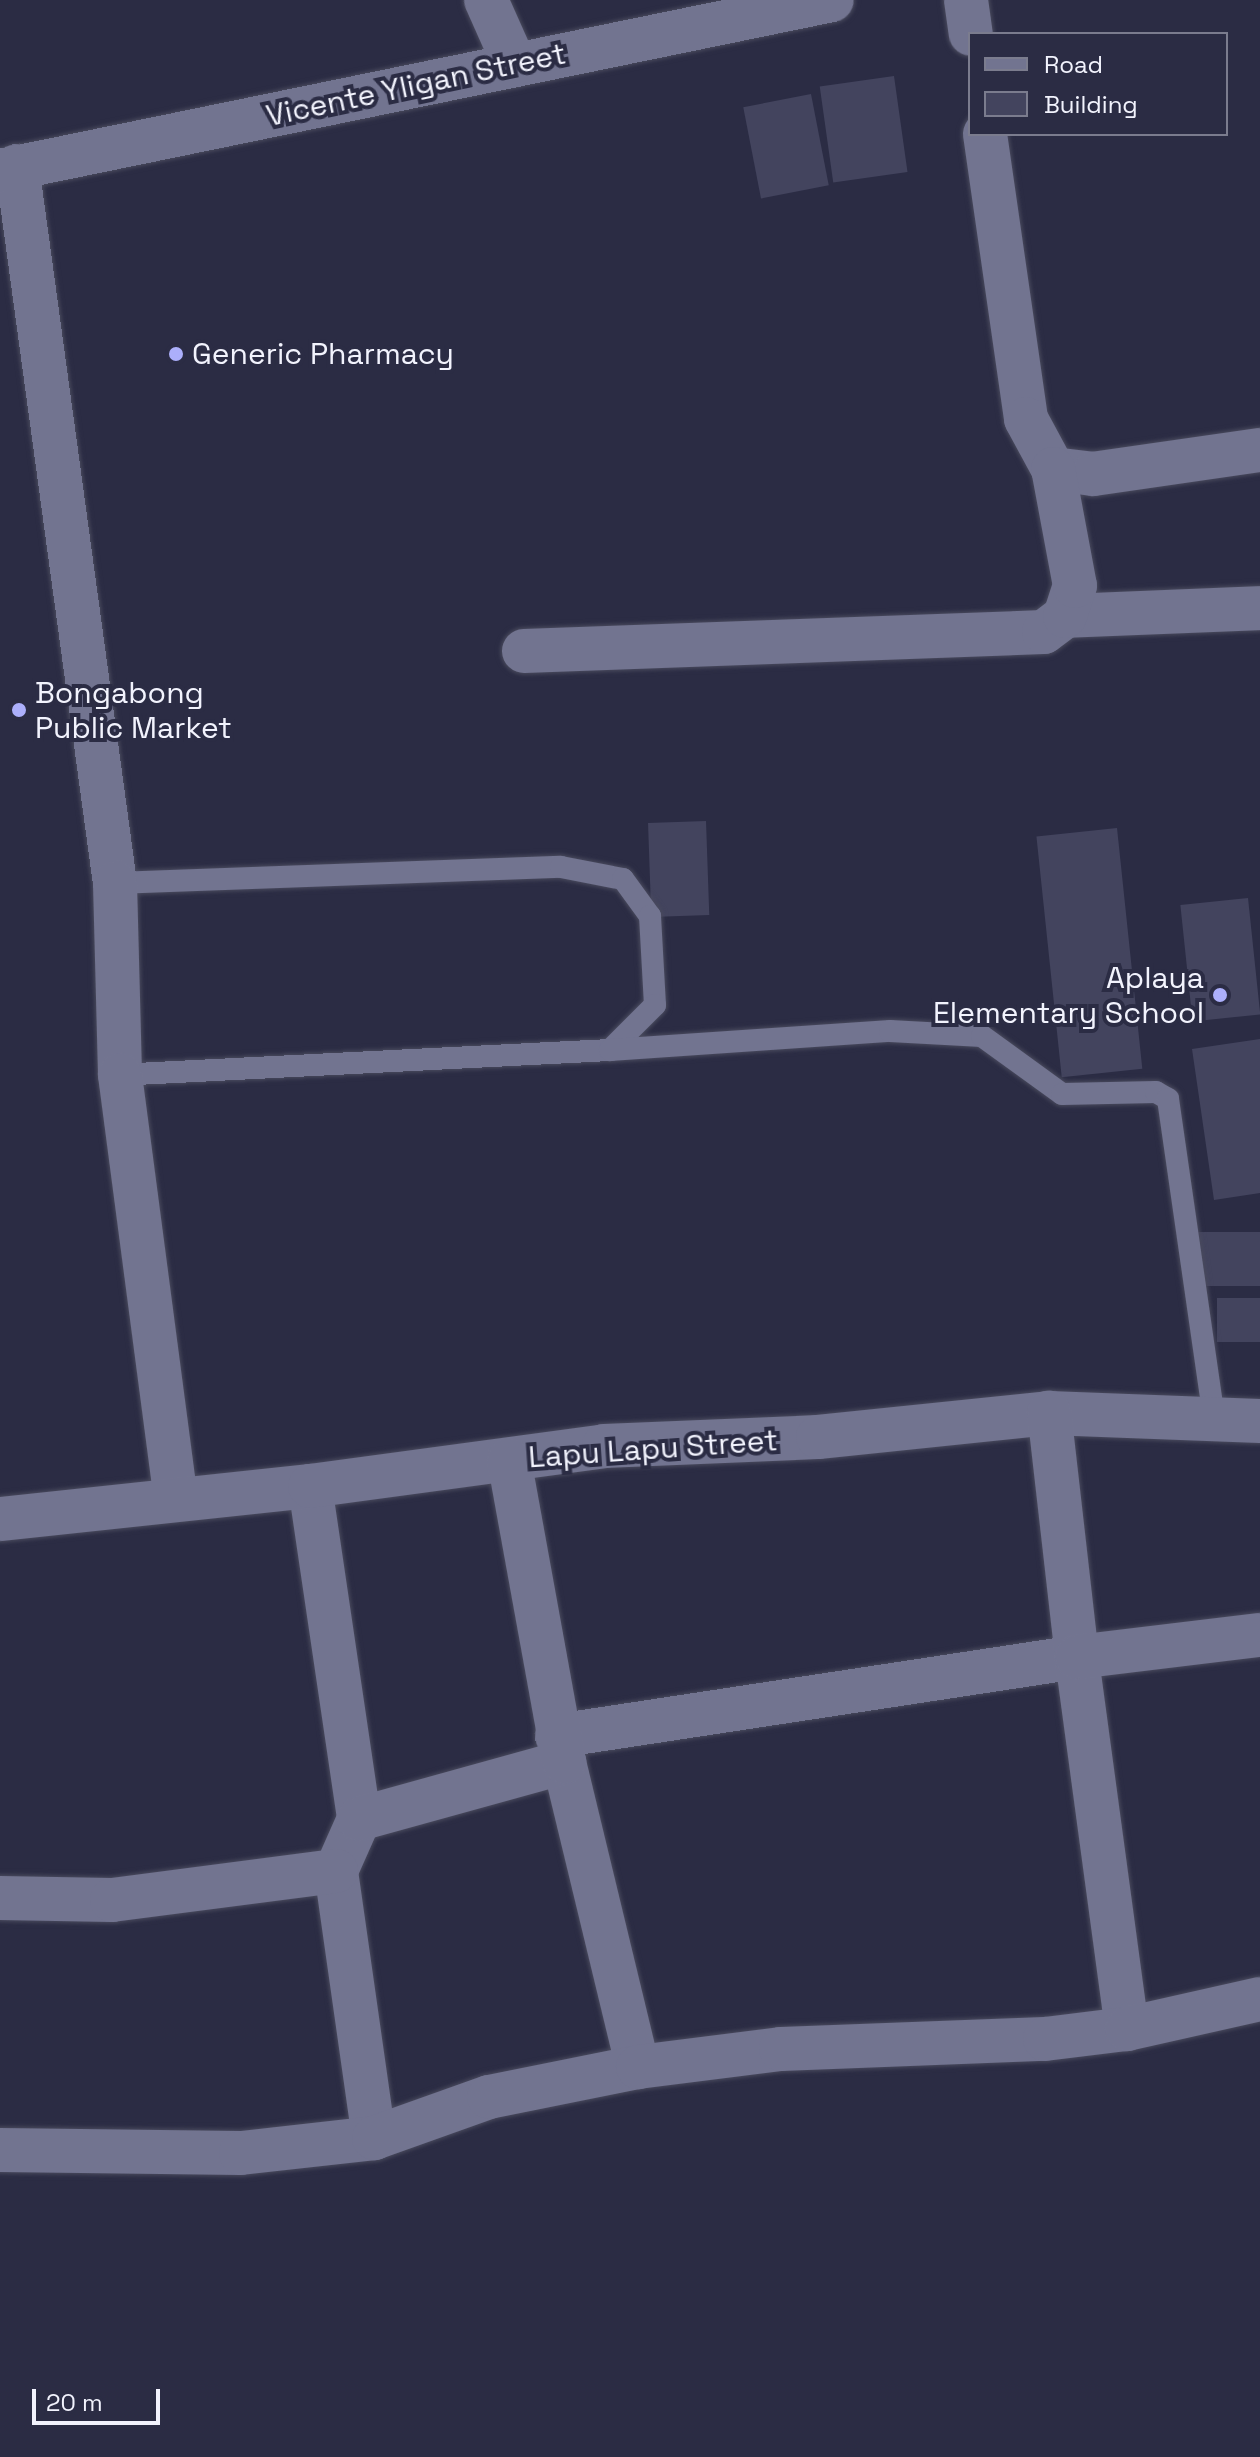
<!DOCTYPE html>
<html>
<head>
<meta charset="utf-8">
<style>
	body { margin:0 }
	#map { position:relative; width:1260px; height:2457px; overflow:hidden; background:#2b2c44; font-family:"Space Grotesk",sans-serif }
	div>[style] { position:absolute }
	.building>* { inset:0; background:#43445e; transform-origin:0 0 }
	.roads { filter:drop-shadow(0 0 2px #494a5d) drop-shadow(0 0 2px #494a5d) }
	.lane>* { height:22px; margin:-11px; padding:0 11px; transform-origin:11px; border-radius:11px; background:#727490 }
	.street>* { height:44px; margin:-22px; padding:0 22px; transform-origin:22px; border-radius:22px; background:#727490 }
	.dots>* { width:22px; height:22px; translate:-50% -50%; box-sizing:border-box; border:4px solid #2b2c44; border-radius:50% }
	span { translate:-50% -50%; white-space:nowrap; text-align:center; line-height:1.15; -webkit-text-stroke:8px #2b2c44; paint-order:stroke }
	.street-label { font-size:30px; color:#f2f3fd }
	.poi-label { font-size:30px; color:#f2f3fd }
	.left { translate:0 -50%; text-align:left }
	.right { translate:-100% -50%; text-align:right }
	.legend { position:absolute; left:968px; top:32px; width:260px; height:104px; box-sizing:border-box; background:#2b2c44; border:2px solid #7b7c8e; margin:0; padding:10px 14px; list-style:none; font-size:24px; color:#f2f3fd }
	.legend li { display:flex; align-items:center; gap:16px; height:40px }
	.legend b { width:40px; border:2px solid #7b7c8e }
	.scale { position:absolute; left:32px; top:2389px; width:128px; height:36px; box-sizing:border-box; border:4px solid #f2f3fd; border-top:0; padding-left:10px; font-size:24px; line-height:28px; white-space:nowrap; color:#f2f3fd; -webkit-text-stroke:6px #2b2c44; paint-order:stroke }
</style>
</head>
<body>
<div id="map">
	<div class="building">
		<div style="left:894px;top:76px;width:97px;height:75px;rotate:82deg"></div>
		<div style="left:811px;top:94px;width:93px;height:69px;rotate:79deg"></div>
		<div style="left:706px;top:821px;width:94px;height:58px;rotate:88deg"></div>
		<div style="left:1117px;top:828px;width:242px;height:81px;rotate:84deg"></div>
		<div style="left:1248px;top:898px;width:117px;height:68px;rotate:84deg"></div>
		<div style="clip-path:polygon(1260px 1039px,1260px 1193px,1214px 1200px,1192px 1049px)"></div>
		<div style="left:1260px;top:1232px;width:54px;height:65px;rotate:90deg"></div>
		<div style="left:1260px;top:1298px;width:44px;height:43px;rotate:90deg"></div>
	</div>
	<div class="roads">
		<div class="lane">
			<div style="left:115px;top:883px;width:446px;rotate:-2.1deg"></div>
			<div style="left:561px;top:867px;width:63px;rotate:11deg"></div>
			<div style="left:623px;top:879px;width:46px;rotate:53.9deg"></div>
			<div style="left:650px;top:916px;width:89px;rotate:86.8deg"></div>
			<div style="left:655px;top:1005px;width:64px;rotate:135deg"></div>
			<div style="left:610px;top:1050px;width:491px;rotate:177.1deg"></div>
			<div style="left:610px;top:1050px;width:281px;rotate:-3.9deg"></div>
			<div style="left:890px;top:1031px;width:92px;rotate:3.1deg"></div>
			<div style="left:982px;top:1036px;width:99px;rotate:35.9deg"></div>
			<div style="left:1062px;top:1094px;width:94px;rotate:-1.2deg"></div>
			<div style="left:1156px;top:1092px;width:14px;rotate:30deg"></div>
			<div style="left:1168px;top:1099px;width:323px;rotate:81.8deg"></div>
		</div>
		<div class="street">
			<div style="left:486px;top:0;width:71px;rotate:66deg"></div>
			<div style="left:966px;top:0;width:34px;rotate:82deg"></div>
			<div style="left:985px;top:134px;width:288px;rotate:81.8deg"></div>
			<div style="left:1026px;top:419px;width:57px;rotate:61.6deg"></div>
			<div style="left:1053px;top:469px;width:40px;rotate:7.1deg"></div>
			<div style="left:1093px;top:474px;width:169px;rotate:-8.2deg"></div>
			<div style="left:17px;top:166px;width:724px;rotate:82.22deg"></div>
			<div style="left:115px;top:883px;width:192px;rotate:88.5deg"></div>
			<div style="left:120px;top:1075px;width:428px;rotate:82.5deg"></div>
			<div style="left:0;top:171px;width:849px;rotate:-11.61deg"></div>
			<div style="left:1065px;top:616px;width:195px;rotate:-2.3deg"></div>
			<div style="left:524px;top:651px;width:520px;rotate:-2.09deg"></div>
			<div style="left:1044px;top:632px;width:26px;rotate:-37deg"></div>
			<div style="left:1065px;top:616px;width:32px;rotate:-72deg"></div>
			<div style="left:1075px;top:586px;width:119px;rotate:-100.6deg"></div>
			<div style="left:310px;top:1486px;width:337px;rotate:81.6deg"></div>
			<div style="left:359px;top:1819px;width:57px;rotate:113.9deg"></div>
			<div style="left:336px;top:1871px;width:270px;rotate:81.9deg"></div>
			<div style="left:0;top:1519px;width:312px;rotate:-6.1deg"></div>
			<div style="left:310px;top:1486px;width:297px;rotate:-7.7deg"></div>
			<div style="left:604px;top:1446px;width:214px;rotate:-2.4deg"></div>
			<div style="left:818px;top:1437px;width:232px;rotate:-5.9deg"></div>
			<div style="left:1049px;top:1413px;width:211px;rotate:2.2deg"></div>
			<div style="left:557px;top:1736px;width:526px;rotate:-8.64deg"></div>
			<div style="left:1077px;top:1657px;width:246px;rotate:-96.5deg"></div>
			<div style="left:564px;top:1762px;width:314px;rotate:76.4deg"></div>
			<div style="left:359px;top:1819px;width:213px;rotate:-15.5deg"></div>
			<div style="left:564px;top:1762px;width:307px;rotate:-100.3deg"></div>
			<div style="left:0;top:1898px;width:112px;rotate:1deg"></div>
			<div style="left:112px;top:1900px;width:226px;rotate:-7.4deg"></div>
			<div style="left:1127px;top:2029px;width:375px;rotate:-97.7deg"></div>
			<div style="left:1077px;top:1657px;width:184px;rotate:-6.9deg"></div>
			<div style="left:0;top:2150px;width:241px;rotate:0.7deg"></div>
			<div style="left:241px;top:2153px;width:134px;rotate:-6.4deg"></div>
			<div style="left:374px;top:2138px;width:122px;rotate:-19.6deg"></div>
			<div style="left:489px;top:2097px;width:152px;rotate:-11.4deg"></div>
			<div style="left:638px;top:2067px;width:144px;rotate:-7.2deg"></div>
			<div style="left:781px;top:2049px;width:264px;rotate:-2.2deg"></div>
			<div style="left:1045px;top:2039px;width:83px;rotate:-7deg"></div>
			<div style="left:1127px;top:2029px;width:136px;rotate:-12.7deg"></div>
		</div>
	</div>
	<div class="dots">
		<div style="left:176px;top:354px;background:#acaffb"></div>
		<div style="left:19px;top:710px;background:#acaffb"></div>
		<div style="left:1220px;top:995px;background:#acaffb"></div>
	</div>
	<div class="street-label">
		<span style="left:416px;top:85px;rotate:-12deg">Vicente Yligan Street</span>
		<span style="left:653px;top:1449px;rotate:-4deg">Lapu Lapu Street</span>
	</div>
	<div class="poi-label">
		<span class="left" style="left:192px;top:354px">Generic Pharmacy</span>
		<span class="left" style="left:35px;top:710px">Bongabong<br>Public Market</span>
		<span class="right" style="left:1204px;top:995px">Aplaya<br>Elementary School</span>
	</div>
	<ul class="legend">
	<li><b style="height:10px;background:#727490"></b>Road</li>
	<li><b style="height:22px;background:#43445e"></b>Building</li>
	</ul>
	<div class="scale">20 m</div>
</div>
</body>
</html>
